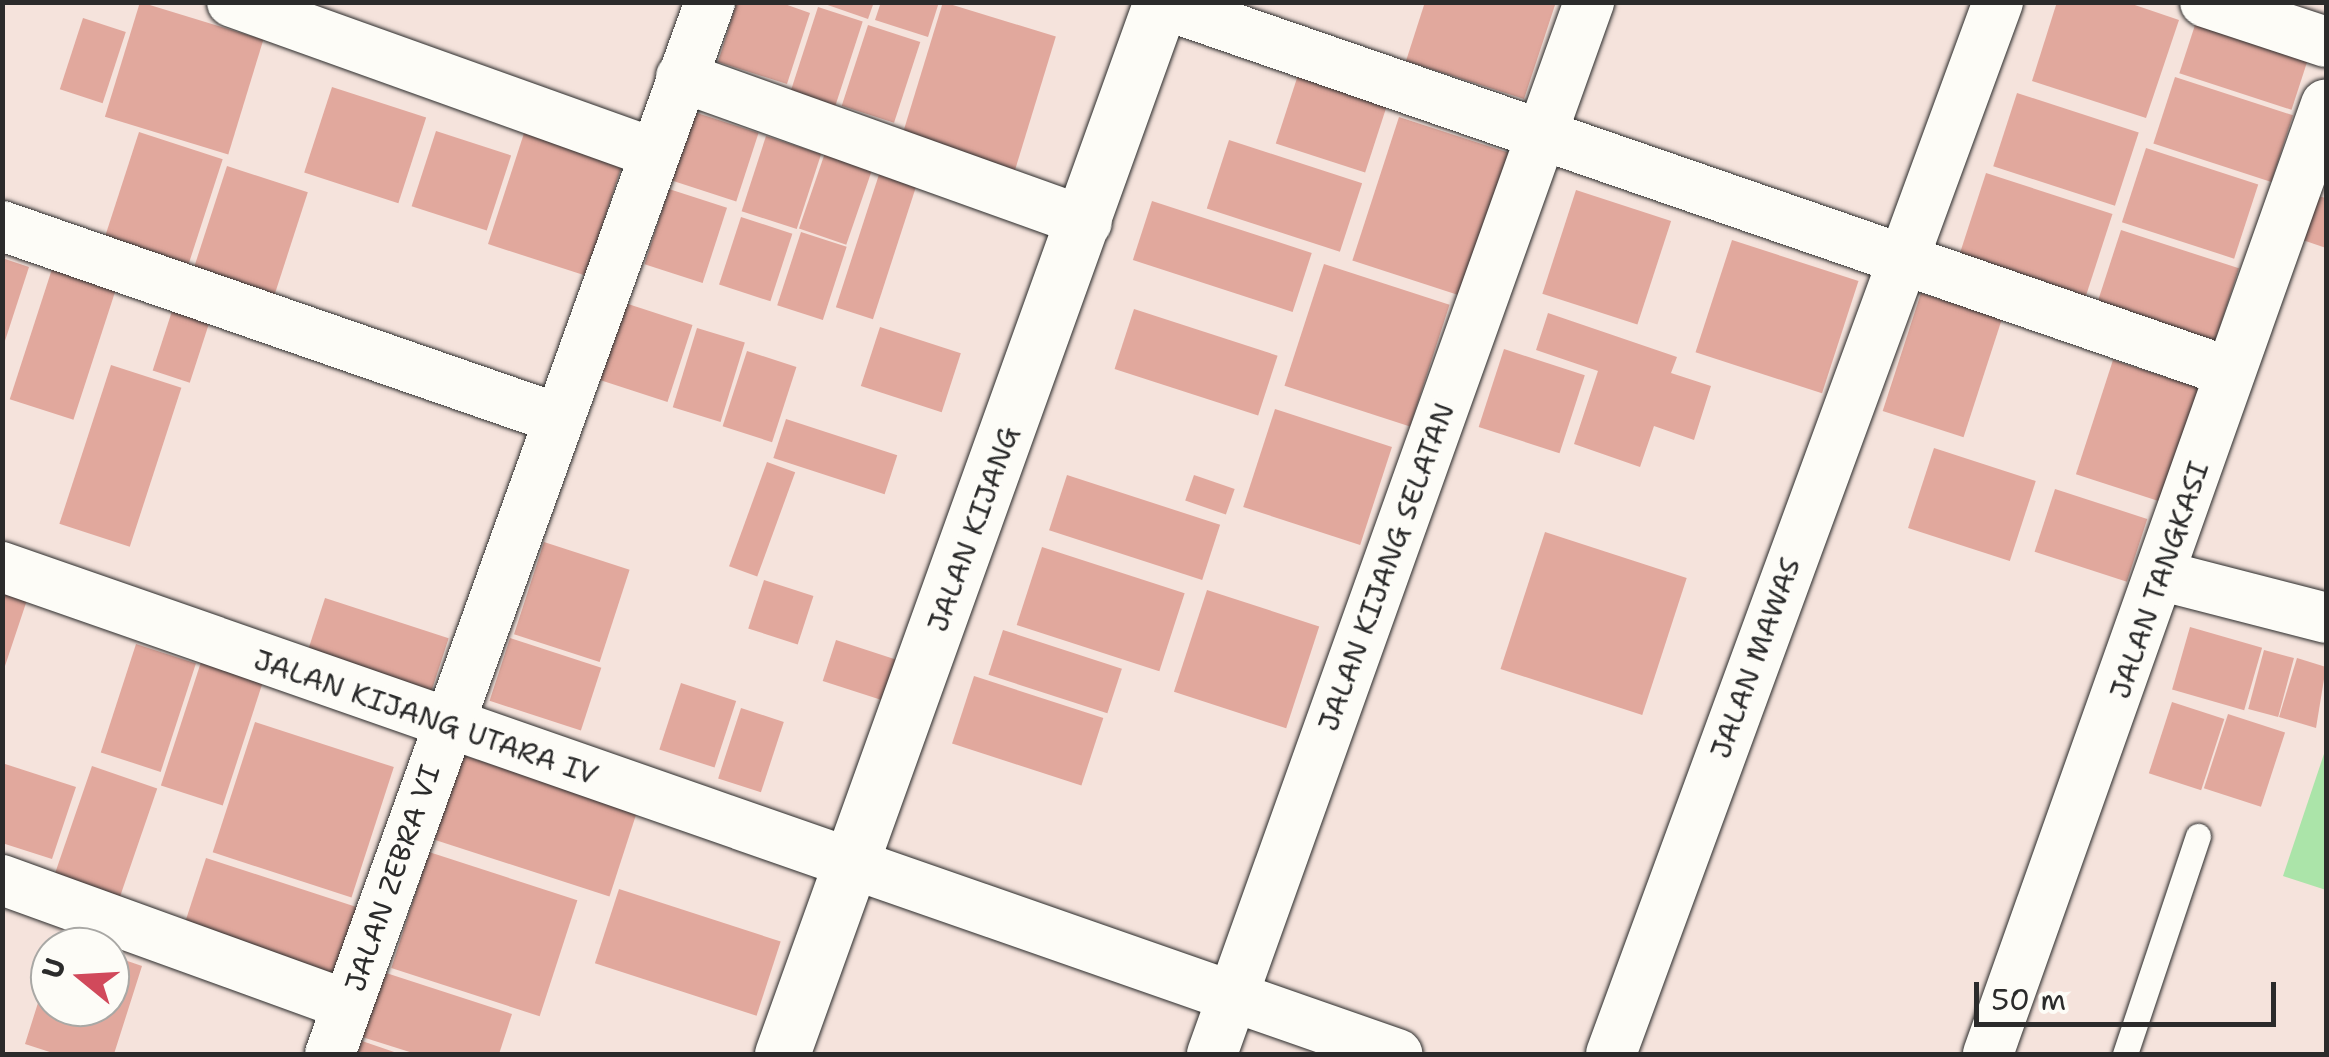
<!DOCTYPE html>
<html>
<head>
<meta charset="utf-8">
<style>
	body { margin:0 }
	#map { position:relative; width:2329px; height:1057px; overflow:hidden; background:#f5e3dc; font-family:"Shantell Sans",sans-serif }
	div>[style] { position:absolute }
	.green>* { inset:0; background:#abe4a9 }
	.building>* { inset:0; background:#e1a89d; transform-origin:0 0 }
	.roads { filter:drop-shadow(0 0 2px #2b2b2b) drop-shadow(0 0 2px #2b2b2b) }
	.service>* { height:25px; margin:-12.5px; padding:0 12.5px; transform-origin:12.5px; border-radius:12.5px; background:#fdfcf7 }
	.minor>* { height:50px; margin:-25px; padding:0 25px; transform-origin:25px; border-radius:25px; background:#fdfcf7 }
	.tertiary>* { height:55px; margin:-27.5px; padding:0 27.5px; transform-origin:27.5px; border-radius:27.5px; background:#fdfcf7 }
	span { translate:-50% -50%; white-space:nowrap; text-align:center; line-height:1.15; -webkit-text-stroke:8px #fdfcf7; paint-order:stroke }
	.street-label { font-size:28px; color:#2b2b2b }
	.frame { position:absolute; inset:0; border:5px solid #2b2b2b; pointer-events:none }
	.north { position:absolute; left:30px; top:927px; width:100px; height:100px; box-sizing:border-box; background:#fdfcf7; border:2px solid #a9a8a5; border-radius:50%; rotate:288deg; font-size:28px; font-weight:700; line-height:40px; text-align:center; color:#2b2b2b }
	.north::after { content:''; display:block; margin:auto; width:35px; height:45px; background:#d1495b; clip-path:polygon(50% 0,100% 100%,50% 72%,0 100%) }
	.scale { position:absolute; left:1974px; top:982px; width:302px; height:45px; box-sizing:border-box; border:5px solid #2b2b2b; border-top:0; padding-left:12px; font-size:30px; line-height:35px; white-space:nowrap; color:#2b2b2b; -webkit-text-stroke:8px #fdfcf7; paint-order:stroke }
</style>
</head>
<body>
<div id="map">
	<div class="green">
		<div style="clip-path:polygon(2326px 748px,2326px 890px,2283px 876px)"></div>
	</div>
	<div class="building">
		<div style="left:140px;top:2px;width:129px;height:120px;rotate:17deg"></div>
		<div style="clip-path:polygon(737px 2px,779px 2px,810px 13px,787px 84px,718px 62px)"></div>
		<div style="clip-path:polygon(819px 2px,874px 2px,868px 19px)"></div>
		<div style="clip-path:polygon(881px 2px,939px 2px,928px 37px,875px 20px)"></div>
		<div style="left:943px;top:2px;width:118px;height:142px;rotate:17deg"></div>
		<div style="clip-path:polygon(1425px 2px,1556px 2px,1524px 99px,1406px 61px)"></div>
		<div style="clip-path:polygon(2057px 2px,2126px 2px,2179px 20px,2146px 118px,2032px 81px)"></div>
		<div style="left:818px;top:7px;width:47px;height:89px;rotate:18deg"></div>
		<div style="left:83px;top:18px;width:45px;height:75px;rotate:18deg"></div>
		<div style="left:2196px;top:22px;width:118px;height:54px;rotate:18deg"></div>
		<div style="left:868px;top:25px;width:55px;height:85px;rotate:18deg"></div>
		<div style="left:1298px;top:75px;width:94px;height:72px;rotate:18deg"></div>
		<div style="left:2175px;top:77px;width:124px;height:70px;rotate:18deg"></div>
		<div style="left:332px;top:87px;width:99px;height:90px;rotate:18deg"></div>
		<div style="left:2017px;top:93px;width:128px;height:77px;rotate:18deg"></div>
		<div style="left:691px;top:111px;width:71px;height:72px;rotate:18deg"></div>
		<div style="left:1399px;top:117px;width:117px;height:151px;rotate:18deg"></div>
		<div style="left:526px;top:127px;width:103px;height:123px;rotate:18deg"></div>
		<div style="left:436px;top:131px;width:79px;height:79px;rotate:18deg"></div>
		<div style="left:139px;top:132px;width:88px;height:125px;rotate:18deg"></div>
		<div style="left:766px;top:136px;width:58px;height:79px;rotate:18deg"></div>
		<div style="left:1229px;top:140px;width:140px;height:72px;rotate:18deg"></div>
		<div style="left:2146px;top:148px;width:118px;height:78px;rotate:18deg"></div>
		<div style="left:826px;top:150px;width:50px;height:83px;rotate:19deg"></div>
		<div style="left:885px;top:156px;width:39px;height:159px;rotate:18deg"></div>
		<div style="left:227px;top:166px;width:85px;height:120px;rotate:18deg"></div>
		<div style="left:1986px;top:173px;width:133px;height:92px;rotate:18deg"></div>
		<div style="left:669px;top:189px;width:61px;height:79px;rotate:18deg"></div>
		<div style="left:1576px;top:190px;width:100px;height:109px;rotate:18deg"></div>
		<div style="clip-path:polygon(2305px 193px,2326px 198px,2326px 248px,2291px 236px)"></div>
		<div style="left:1152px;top:201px;width:168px;height:62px;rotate:18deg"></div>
		<div style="left:741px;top:217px;width:54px;height:71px;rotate:18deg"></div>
		<div style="left:2121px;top:230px;width:124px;height:81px;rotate:18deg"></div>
		<div style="left:801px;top:232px;width:48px;height:77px;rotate:18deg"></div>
		<div style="left:1732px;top:240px;width:133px;height:118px;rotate:18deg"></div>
		<div style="clip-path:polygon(2px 258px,29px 267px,3px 347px,2px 347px)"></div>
		<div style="left:1324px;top:264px;width:132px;height:128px;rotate:18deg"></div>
		<div style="left:53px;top:266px;width:67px;height:140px;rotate:18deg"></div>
		<div style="left:1921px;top:293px;width:85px;height:124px;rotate:18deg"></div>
		<div style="left:625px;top:303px;width:71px;height:81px;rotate:18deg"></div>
		<div style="left:174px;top:305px;width:39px;height:69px;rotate:18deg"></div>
		<div style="left:1134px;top:309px;width:151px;height:63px;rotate:18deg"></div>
		<div style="clip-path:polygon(1548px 313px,1677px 357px,1671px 373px,1711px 386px,1694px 440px,1654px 426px,1640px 467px,1574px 444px,1598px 371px,1536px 350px)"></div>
		<div style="left:880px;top:327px;width:85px;height:62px;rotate:18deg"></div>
		<div style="left:697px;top:328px;width:50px;height:83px;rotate:17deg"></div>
		<div style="left:1504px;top:349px;width:85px;height:82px;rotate:18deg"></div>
		<div style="left:747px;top:351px;width:52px;height:79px;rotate:18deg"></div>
		<div style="left:2113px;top:360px;width:90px;height:120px;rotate:18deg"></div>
		<div style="left:111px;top:365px;width:74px;height:167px;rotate:18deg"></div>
		<div style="left:1275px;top:409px;width:123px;height:103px;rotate:18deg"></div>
		<div style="left:786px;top:419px;width:117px;height:41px;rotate:18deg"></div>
		<div style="left:1934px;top:448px;width:107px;height:84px;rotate:18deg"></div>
		<div style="left:767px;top:462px;width:30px;height:111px;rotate:20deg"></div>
		<div style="left:1067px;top:475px;width:161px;height:58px;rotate:18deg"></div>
		<div style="left:1194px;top:475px;width:43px;height:27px;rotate:19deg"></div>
		<div style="left:2055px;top:489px;width:97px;height:66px;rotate:18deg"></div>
		<div style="left:1545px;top:532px;width:149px;height:144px;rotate:18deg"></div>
		<div style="left:544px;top:542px;width:90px;height:97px;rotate:18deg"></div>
		<div style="left:1042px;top:547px;width:150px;height:82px;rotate:18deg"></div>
		<div style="left:764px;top:580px;width:52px;height:51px;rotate:18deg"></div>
		<div style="left:1207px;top:590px;width:118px;height:107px;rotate:18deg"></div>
		<div style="clip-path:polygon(2px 593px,27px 600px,3px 672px,2px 672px)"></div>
		<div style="left:325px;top:598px;width:130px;height:55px;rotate:18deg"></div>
		<div style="left:2190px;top:627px;width:75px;height:65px;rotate:16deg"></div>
		<div style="left:1003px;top:630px;width:125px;height:47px;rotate:18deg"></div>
		<div style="left:510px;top:638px;width:96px;height:66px;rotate:18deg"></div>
		<div style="left:836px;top:640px;width:66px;height:43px;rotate:18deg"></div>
		<div style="left:136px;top:644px;width:63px;height:114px;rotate:18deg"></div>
		<div style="left:2264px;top:650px;width:31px;height:61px;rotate:15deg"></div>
		<div style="clip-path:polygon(2297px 658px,2326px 667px,2316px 728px,2279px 717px)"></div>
		<div style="left:202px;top:659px;width:65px;height:133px;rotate:18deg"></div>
		<div style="left:974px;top:676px;width:136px;height:71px;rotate:18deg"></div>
		<div style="left:681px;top:683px;width:58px;height:70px;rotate:18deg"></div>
		<div style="left:2172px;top:702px;width:55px;height:75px;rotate:18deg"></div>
		<div style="left:741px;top:708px;width:45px;height:74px;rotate:18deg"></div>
		<div style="left:2228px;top:714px;width:60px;height:78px;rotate:18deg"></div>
		<div style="left:255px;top:722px;width:146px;height:137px;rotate:18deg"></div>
		<div style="left:462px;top:755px;width:184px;height:89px;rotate:18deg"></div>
		<div style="clip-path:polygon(2px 763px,76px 787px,52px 859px,2px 843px)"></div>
		<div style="left:92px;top:766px;width:69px;height:114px;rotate:19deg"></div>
		<div style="left:429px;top:852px;width:156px;height:122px;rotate:18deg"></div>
		<div style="left:206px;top:858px;width:159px;height:83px;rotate:18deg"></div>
		<div style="left:619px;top:889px;width:170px;height:78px;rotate:18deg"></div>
		<div style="clip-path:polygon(59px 939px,83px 946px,82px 947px,56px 947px)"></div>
		<div style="clip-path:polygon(110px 955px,142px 966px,114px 1054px,56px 1054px,25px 1044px,49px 968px,50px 1007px,110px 1007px)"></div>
		<div style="clip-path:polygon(380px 971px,512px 1014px,499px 1054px,416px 1054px,359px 1036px)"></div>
		<div style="clip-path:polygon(362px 1041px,400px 1054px,357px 1054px)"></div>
	</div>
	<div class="roads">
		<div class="service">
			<div style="left:2125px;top:1054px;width:230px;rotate:-71.5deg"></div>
		</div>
		<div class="minor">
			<div style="left:232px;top:2px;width:448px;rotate:19.7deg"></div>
			<div style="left:1157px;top:2px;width:1134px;rotate:19.04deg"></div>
			<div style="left:2205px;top:2px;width:127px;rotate:18.3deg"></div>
			<div style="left:681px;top:77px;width:431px;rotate:19.7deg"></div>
			<div style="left:2px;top:226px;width:586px;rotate:19.11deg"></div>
			<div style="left:2px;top:567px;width:1478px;rotate:19.24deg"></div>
			<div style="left:2163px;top:576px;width:168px;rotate:14.4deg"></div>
			<div style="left:2px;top:880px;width:367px;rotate:19.9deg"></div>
			<div style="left:330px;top:1054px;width:1119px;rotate:-70.14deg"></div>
			<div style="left:1212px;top:1054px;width:1118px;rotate:-70.28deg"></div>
			<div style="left:1611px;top:1054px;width:1121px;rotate:-69.8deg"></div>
			<div style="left:1988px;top:1054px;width:1008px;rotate:-70.41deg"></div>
		</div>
		<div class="tertiary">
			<div style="left:782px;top:1054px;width:1118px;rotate:-70.19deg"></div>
		</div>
	</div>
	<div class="street-label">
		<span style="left:973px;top:529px;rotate:-70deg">JALAN KIJANG</span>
		<span style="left:1386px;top:567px;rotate:-70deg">JALAN KIJANG SELATAN</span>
		<span style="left:2159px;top:580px;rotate:-71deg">JALAN TANGKASI</span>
		<span style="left:1755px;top:658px;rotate:-70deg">JALAN MAWAS</span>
		<span style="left:426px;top:717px;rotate:19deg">JALAN KIJANG UTARA IV</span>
		<span style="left:392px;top:878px;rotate:-71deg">JALAN ZEBRA VI</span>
	</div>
	<div class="frame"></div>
	<div class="north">U</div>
	<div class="scale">50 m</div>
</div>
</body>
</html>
